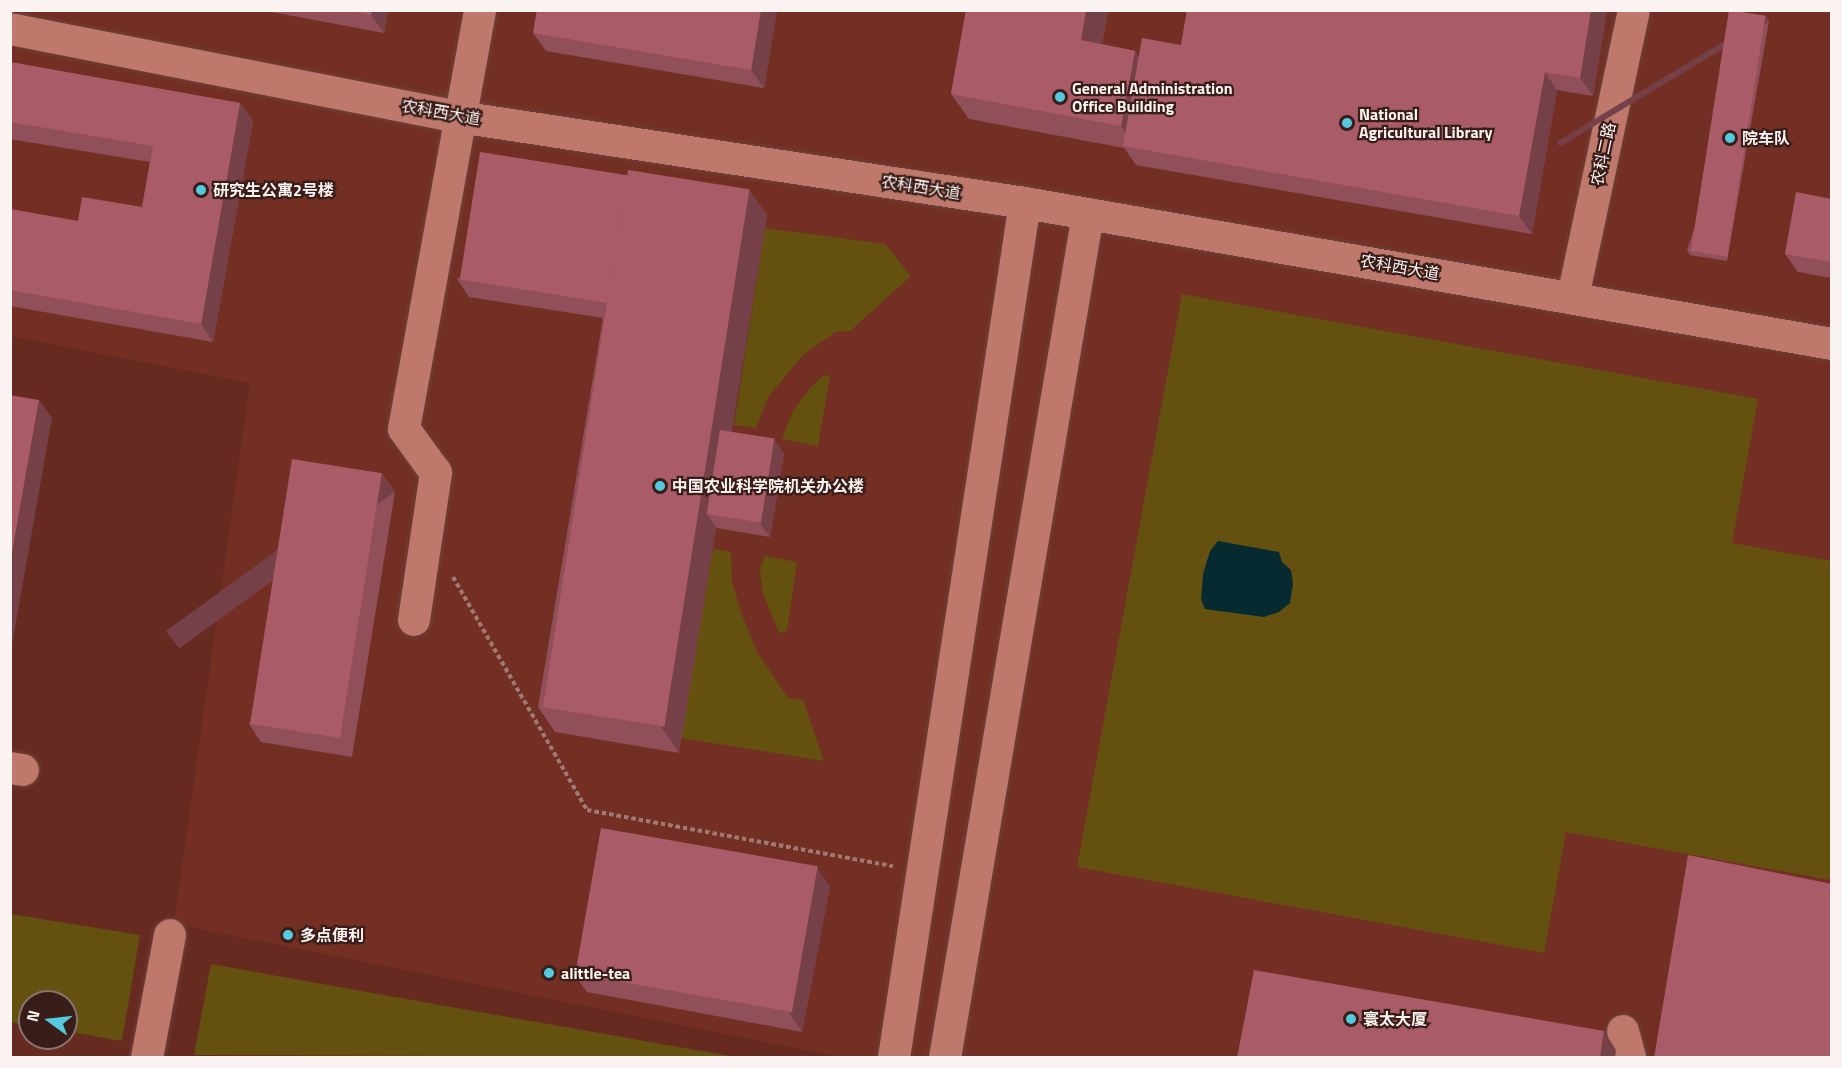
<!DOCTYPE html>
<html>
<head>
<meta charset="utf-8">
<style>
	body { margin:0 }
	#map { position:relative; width:1842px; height:1068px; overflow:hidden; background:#662a20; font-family:"Titillium Web","Noto Sans SC",sans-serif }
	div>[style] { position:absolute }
	.built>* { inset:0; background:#732f23 }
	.green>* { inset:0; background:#64510f }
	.water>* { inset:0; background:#072a30 }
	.path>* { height:4px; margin-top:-2px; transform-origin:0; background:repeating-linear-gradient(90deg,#a07972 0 4.5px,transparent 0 7.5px) }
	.roads { filter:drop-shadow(0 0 2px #6f403a) drop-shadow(0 0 2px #6f403a) }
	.street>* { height:32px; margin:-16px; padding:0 16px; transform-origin:16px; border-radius:16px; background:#be796c }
	.wall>* { inset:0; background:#914f59 }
	.shaded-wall>* { inset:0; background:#764048; transform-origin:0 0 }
	.building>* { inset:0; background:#a95c67; transform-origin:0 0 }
	.dots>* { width:16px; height:16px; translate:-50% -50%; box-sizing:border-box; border:3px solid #391d18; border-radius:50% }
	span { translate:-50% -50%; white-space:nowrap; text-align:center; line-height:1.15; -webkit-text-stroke:4.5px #391d18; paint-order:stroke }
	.poi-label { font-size:16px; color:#fbf3f1; font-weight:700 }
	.left { translate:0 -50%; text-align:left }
	.street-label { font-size:16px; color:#fbf3f1 }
	.frame { position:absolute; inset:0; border:12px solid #fbf3f1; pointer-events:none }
	.north { position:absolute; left:18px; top:990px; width:60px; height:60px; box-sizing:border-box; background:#391d18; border:2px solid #87736f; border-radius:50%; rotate:285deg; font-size:16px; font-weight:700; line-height:24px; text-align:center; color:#fbf3f1 }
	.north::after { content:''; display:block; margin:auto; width:21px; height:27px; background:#55cadf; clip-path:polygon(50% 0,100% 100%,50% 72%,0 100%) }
</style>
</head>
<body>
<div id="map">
	<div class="built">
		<div style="clip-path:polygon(10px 11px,1831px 11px,1831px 1057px,840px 1057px,174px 924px,250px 383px,11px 336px)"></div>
	</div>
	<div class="green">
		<div style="clip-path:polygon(765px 228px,885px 244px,911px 276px,850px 331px,835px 332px,802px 356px,768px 397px,756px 428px,734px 425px)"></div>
		<div style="clip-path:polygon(1182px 294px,1758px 399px,1732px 543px,1831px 561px,1831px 880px,1566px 832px,1544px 953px,1077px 867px)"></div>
		<div style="clip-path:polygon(830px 375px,818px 446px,782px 439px,793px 411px,810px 388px,823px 376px)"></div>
		<div style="clip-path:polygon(713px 549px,731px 552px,732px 582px,742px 615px,757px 652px,788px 698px,803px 700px,824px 761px,681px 738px)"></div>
		<div style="clip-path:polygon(765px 556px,797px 562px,787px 631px,779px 633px,763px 594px,760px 569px)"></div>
		<div style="clip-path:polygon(11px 914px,140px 935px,122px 1041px,66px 1031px,66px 1002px,30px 1002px,30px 1026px,11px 1022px)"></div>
		<div style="clip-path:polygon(211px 964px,434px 1004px,736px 1057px,194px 1055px)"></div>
	</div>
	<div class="water">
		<div style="clip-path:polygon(1218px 541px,1279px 552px,1282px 562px,1291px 570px,1293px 584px,1290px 603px,1279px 612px,1264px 617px,1205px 609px,1201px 599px,1203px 574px,1210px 551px)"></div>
	</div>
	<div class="path">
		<div style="left:453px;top:577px;width:269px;rotate:60.1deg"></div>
		<div style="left:587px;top:810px;width:311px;rotate:10.4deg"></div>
	</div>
	<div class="roads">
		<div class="street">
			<div style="left:10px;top:29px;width:458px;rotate:11.1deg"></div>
			<div style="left:459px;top:117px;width:572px;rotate:8.64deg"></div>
			<div style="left:1025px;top:203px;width:819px;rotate:9.91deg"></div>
			<div style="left:1573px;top:297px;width:293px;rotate:-78deg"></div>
			<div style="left:414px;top:620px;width:149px;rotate:-81.5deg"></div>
			<div style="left:436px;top:473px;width:54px;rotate:-126deg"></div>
			<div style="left:404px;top:429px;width:426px;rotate:-79.7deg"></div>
			<div style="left:10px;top:768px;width:13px;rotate:9deg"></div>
			<div style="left:1623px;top:1031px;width:28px;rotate:75deg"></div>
			<div style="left:147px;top:1058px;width:125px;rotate:-79.4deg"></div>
			<div style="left:894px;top:1058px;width:865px;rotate:-81.29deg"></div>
			<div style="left:945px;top:1058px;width:856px;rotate:-80.38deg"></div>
		</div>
	</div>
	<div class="wall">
		<div style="clip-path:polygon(261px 10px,388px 10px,384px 33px)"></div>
		<div style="clip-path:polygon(537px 10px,777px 10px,764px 88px,546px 51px,533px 33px)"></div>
		<div style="clip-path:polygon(966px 10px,1108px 10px,1102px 44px,1135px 51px,1139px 57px,1181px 45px,1187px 10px,1607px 10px,1593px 96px,1557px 90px,1532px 234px,1136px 165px,1124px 148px,969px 119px,951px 94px)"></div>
		<div style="clip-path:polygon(1766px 16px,1769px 21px,1727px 261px,1690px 255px,1687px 250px)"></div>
		<div style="clip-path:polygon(10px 62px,240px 103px,253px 121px,213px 342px,10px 306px,10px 209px,78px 221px,142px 207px,150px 162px,10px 139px)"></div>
		<div style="clip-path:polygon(627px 176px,749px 190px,767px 215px,731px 432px,784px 453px,770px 537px,717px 528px,716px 527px,679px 753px,555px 732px,538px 707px,603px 318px,469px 297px,457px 279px)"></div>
		<div style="clip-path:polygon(1832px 199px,1832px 278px,1798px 272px,1785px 254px)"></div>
		<div style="clip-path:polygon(382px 474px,395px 492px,352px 757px,261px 742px,249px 724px)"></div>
		<div style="clip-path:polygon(830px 886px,802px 1032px,587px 992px,574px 974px)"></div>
	</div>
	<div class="shaded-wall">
		<div style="clip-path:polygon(372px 10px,388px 10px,384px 33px,371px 15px)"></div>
		<div style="clip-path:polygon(761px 10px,777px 10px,764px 88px,751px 70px)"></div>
		<div style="clip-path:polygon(1086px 10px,1108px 10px,1098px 65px,1081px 40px)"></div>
		<div style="clip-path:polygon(1591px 10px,1607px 10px,1593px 96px,1580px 78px)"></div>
		<div style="left:1766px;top:16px;width:6px;height:244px;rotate:59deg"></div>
		<div style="clip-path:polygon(1135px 51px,1152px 76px,1137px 149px,1121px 126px)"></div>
		<div style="clip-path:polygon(1545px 72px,1557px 90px,1532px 234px,1519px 216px)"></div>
		<div style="clip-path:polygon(240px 103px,253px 121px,213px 342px,201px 324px)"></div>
		<div style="clip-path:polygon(749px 190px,767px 215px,718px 516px,707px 514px,716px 527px,679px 753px,662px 728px)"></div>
		<div style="clip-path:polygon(39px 400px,52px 418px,10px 656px,10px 564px)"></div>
		<div style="clip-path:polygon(774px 439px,784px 453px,770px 537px,760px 523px)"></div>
		<div style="left:382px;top:474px;width:22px;height:267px;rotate:54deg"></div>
		<div style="clip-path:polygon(817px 868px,830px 886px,802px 1032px,790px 1014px)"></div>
		<div style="clip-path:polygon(1604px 1031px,1616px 1050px,1615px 1058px,1600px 1058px)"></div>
	</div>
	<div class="building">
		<div style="clip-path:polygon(349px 10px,372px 10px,371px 15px)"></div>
		<div style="clip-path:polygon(537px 10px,761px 10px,751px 70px,533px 33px)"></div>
		<div style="clip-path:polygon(966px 10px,1086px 10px,1081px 40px,1135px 51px,1121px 126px,951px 94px)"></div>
		<div style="clip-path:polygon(1187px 10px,1591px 10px,1580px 78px,1545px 72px,1519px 216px,1123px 146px,1142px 38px,1181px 45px)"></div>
		<div style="left:1729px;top:10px;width:37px;height:244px;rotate:9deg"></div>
		<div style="clip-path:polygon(10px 62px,240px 103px,201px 324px,10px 290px,10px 209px,78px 221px,82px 197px,142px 207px,153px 146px,10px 122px)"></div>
		<div style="left:480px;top:152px;width:149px;height:129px;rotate:9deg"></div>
		<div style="left:628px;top:170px;width:123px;height:544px;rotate:9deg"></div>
		<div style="clip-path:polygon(1796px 192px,1832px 199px,1832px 262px,1785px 254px)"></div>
		<div style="clip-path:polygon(10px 395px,39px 400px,10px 564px)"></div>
		<div style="left:720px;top:430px;width:55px;height:85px;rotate:9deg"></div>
		<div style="left:292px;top:459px;width:91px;height:268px;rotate:9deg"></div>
		<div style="left:601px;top:828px;width:220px;height:148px;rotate:10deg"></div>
		<div style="clip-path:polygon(1688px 855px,1832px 884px,1832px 1058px,1654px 1058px)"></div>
		<div style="clip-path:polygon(1254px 970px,1604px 1031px,1600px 1058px,1237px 1058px)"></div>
	</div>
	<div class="dots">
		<div style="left:1060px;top:97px;background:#55cadf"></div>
		<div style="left:1347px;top:123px;background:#55cadf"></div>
		<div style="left:1730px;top:138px;background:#55cadf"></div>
		<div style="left:201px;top:190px;background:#55cadf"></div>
		<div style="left:660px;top:486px;background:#55cadf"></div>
		<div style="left:288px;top:935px;background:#55cadf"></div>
		<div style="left:549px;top:973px;background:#55cadf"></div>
		<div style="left:1351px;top:1019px;background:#55cadf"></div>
	</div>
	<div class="poi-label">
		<span class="left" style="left:1072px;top:97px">General Administration<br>Office Building</span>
		<span class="left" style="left:1359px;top:123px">National<br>Agricultural Library</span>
		<span class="left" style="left:1742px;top:138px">院车队</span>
		<span class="left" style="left:213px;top:190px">研究生公寓2号楼</span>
		<span class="left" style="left:672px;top:486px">中国农业科学院机关办公楼</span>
		<span class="left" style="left:300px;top:935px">多点便利</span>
		<span class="left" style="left:561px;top:973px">alittle-tea</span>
		<span class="left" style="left:1363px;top:1019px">寰太大厦</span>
	</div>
	<div class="street-label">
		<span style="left:441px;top:112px;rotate:10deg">农科西大道</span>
		<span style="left:1603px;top:154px;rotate:-78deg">农科二路</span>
		<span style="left:921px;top:187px;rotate:9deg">农科西大道</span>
		<span style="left:1400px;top:267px;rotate:10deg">农科西大道</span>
	</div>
	<div class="frame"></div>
	<div class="north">N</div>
</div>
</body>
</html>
